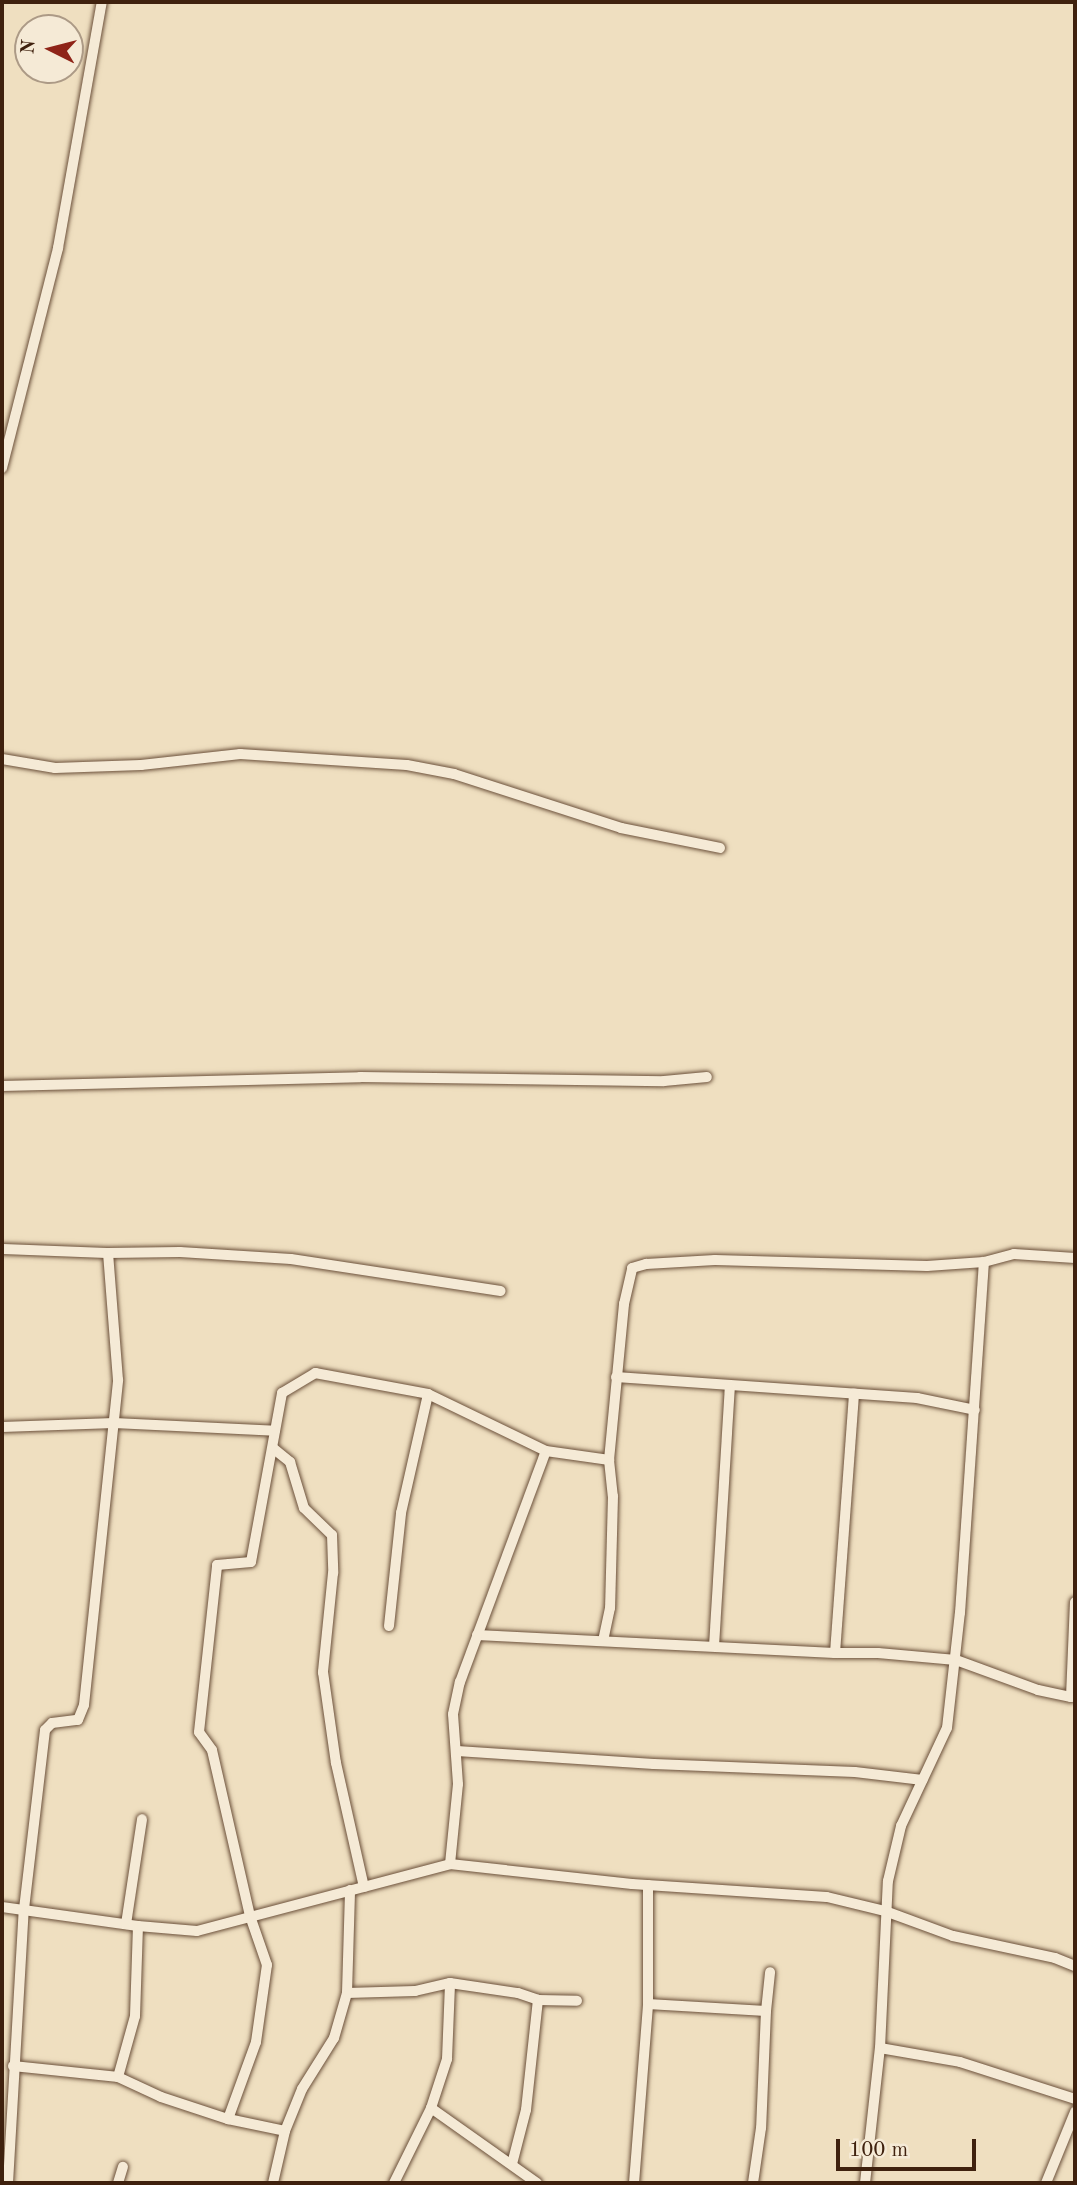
<!DOCTYPE html>
<html>
<head>
<meta charset="utf-8">
<style>
	body { margin:0 }
	#map { position:relative; width:1077px; height:2185px; overflow:hidden; background:#efdfc0; font-family:"Old Standard TT",serif }
	div>[style] { position:absolute }
	.roads { filter:drop-shadow(0 0 2px #6b503a) drop-shadow(0 0 2px #6b503a) }
	.minor>* { height:10px; margin:-5px; padding:0 5px; transform-origin:5px; border-radius:5px; background:#f5ead6 }
	span { translate:-50% -50%; white-space:nowrap; text-align:center; line-height:1.15; -webkit-text-stroke:7px #f5ead6; paint-order:stroke }
	.frame { position:absolute; inset:0; border:4px solid #3f210e; pointer-events:none }
	.north { position:absolute; left:14px; top:14px; width:70px; height:70px; box-sizing:border-box; background:#f5ead6; border:2px solid #ac9a86; border-radius:50%; rotate:276deg; font-size:19px; font-weight:700; line-height:28px; text-align:center; color:#3f210e }
	.north::after { content:''; display:block; margin:auto; width:24px; height:32px; background:#8f2418; clip-path:polygon(50% 0,100% 100%,50% 72%,0 100%) }
	.scale { position:absolute; left:836px; top:2139px; width:140px; height:32px; box-sizing:border-box; border:4px solid #3f210e; border-top:0; padding-left:9px; font-size:21px; line-height:24px; white-space:nowrap; color:#3f210e; -webkit-text-stroke:5px #f5ead6; paint-order:stroke }
</style>
</head>
<body>
<div id="map">
	<div class="roads">
		<div class="minor">
			<div style="left:2px;top:468px;width:227px;rotate:-75.7deg"></div>
			<div style="left:58px;top:248px;width:250px;rotate:-79.9deg"></div>
			<div style="left:2px;top:759px;width:54px;rotate:9.6deg"></div>
			<div style="left:55px;top:768px;width:86px;rotate:-2deg"></div>
			<div style="left:141px;top:765px;width:100px;rotate:-6.3deg"></div>
			<div style="left:240px;top:754px;width:167px;rotate:3.8deg"></div>
			<div style="left:407px;top:765px;width:48px;rotate:10.8deg"></div>
			<div style="left:454px;top:774px;width:176px;rotate:17.9deg"></div>
			<div style="left:621px;top:828px;width:101px;rotate:11.4deg"></div>
			<div style="left:2px;top:1086px;width:358px;rotate:-1.4deg"></div>
			<div style="left:360px;top:1077px;width:304px;rotate:0.8deg"></div>
			<div style="left:664px;top:1081px;width:43px;rotate:-5.3deg"></div>
			<div style="left:2px;top:1249px;width:106px;rotate:2.2deg"></div>
			<div style="left:616px;top:1377px;width:302px;rotate:4deg"></div>
			<div style="left:917px;top:1398px;width:59px;rotate:11.7deg"></div>
			<div style="left:2px;top:1427px;width:112px;rotate:-2deg"></div>
			<div style="left:114px;top:1423px;width:161px;rotate:2.8deg"></div>
			<div style="left:274px;top:1449px;width:21px;rotate:39deg"></div>
			<div style="left:290px;top:1462px;width:48px;rotate:73.1deg"></div>
			<div style="left:304px;top:1508px;width:39px;rotate:44deg"></div>
			<div style="left:332px;top:1535px;width:38px;rotate:88deg"></div>
			<div style="left:333px;top:1573px;width:100px;rotate:95.8deg"></div>
			<div style="left:323px;top:1672px;width:92px;rotate:81.9deg"></div>
			<div style="left:336px;top:1763px;width:127px;rotate:77.3deg"></div>
			<div style="left:609px;top:1460px;width:157px;rotate:-84.5deg"></div>
			<div style="left:624px;top:1304px;width:37px;rotate:-77deg"></div>
			<div style="left:632px;top:1268px;width:15px;rotate:-16deg"></div>
			<div style="left:646px;top:1264px;width:69px;rotate:-3.3deg"></div>
			<div style="left:715px;top:1260px;width:212px;rotate:1.6deg"></div>
			<div style="left:927px;top:1266px;width:57px;rotate:-4deg"></div>
			<div style="left:984px;top:1262px;width:31px;rotate:-15deg"></div>
			<div style="left:1014px;top:1254px;width:61px;rotate:3.8deg"></div>
			<div style="left:389px;top:1626px;width:114px;rotate:-83.9deg"></div>
			<div style="left:401px;top:1513px;width:122px;rotate:-77.2deg"></div>
			<div style="left:477px;top:1635px;width:358px;rotate:2.9deg"></div>
			<div style="left:835px;top:1653px;width:43px"></div>
			<div style="left:878px;top:1653px;width:78px;rotate:5.1deg"></div>
			<div style="left:956px;top:1660px;width:87px;rotate:20.1deg"></div>
			<div style="left:1038px;top:1690px;width:34px;rotate:12deg"></div>
			<div style="left:1071px;top:1697px;width:95px;rotate:-87.6deg"></div>
			<div style="left:714px;top:1646px;width:259px;rotate:-86.5deg"></div>
			<div style="left:835px;top:1653px;width:260px;rotate:-85.8deg"></div>
			<div style="left:457px;top:1751px;width:197px;rotate:3.8deg"></div>
			<div style="left:654px;top:1764px;width:201px;rotate:2.3deg"></div>
			<div style="left:855px;top:1772px;width:68px;rotate:6.7deg"></div>
			<div style="left:450px;top:1864px;width:80px;rotate:-84.3deg"></div>
			<div style="left:458px;top:1784px;width:70px;rotate:-94.1deg"></div>
			<div style="left:453px;top:1714px;width:33px;rotate:-78deg"></div>
			<div style="left:460px;top:1682px;width:246px;rotate:-69.6deg"></div>
			<div style="left:2px;top:1907px;width:137px;rotate:8deg"></div>
			<div style="left:138px;top:1926px;width:59px;rotate:4.8deg"></div>
			<div style="left:197px;top:1931px;width:262px;rotate:-14.8deg"></div>
			<div style="left:450px;top:1864px;width:183px;rotate:6.3deg"></div>
			<div style="left:632px;top:1884px;width:195px;rotate:3.8deg"></div>
			<div style="left:827px;top:1897px;width:60px;rotate:13.6deg"></div>
			<div style="left:885px;top:1911px;width:72px;rotate:20.2deg"></div>
			<div style="left:953px;top:1936px;width:104px;rotate:12.2deg"></div>
			<div style="left:1055px;top:1958px;width:22px;rotate:22deg"></div>
			<div style="left:126px;top:1924px;width:106px;rotate:-81.3deg"></div>
			<div style="left:347px;top:1993px;width:68px;rotate:-1.7deg"></div>
			<div style="left:415px;top:1991px;width:36px;rotate:-13deg"></div>
			<div style="left:450px;top:1983px;width:69px;rotate:8.4deg"></div>
			<div style="left:518px;top:1993px;width:21px;rotate:19deg"></div>
			<div style="left:538px;top:2000px;width:39px;rotate:1deg"></div>
			<div style="left:648px;top:2004px;width:118px;rotate:3.4deg"></div>
			<div style="left:766px;top:2011px;width:117px;rotate:92.4deg"></div>
			<div style="left:761px;top:2128px;width:56px;rotate:98.3deg"></div>
			<div style="left:766px;top:2011px;width:39px;rotate:-84deg"></div>
			<div style="left:880px;top:2048px;width:81px;rotate:9.9deg"></div>
			<div style="left:960px;top:2062px;width:121px;rotate:17.8deg"></div>
			<div style="left:13px;top:2066px;width:106px;rotate:6deg"></div>
			<div style="left:118px;top:2077px;width:47px;rotate:24.9deg"></div>
			<div style="left:161px;top:2097px;width:71px;rotate:18.2deg"></div>
			<div style="left:228px;top:2119px;width:58px;rotate:11.9deg"></div>
			<div style="left:118px;top:2077px;width:63px;rotate:-74.4deg"></div>
			<div style="left:135px;top:2016px;width:90px;rotate:-88.1deg"></div>
			<div style="left:431px;top:2108px;width:130px;rotate:35.3deg"></div>
			<div style="left:228px;top:2119px;width:82px;rotate:-70deg"></div>
			<div style="left:256px;top:2042px;width:78px;rotate:-81.9deg"></div>
			<div style="left:267px;top:1965px;width:52px;rotate:-109.1deg"></div>
			<div style="left:250px;top:1916px;width:170px;rotate:-102.9deg"></div>
			<div style="left:212px;top:1750px;width:22px;rotate:-126deg"></div>
			<div style="left:199px;top:1732px;width:168px;rotate:-83.8deg"></div>
			<div style="left:217px;top:1565px;width:34px;rotate:-5deg"></div>
			<div style="left:251px;top:1562px;width:172px;rotate:-79.6deg"></div>
			<div style="left:282px;top:1393px;width:39px;rotate:-31deg"></div>
			<div style="left:315px;top:1373px;width:115px;rotate:10.5deg"></div>
			<div style="left:428px;top:1394px;width:131px;rotate:25.8deg"></div>
			<div style="left:546px;top:1451px;width:64px;rotate:8.1deg"></div>
			<div style="left:609px;top:1460px;width:36px;rotate:84deg"></div>
			<div style="left:613px;top:1496px;width:112px;rotate:91.5deg"></div>
			<div style="left:610px;top:1608px;width:33px;rotate:102deg"></div>
			<div style="left:512px;top:2164px;width:56px;rotate:-75.5deg"></div>
			<div style="left:526px;top:2110px;width:111px;rotate:-83.8deg"></div>
			<div style="left:8px;top:2183px;width:274px;rotate:-86.7deg"></div>
			<div style="left:24px;top:1909px;width:180px;rotate:-83.3deg"></div>
			<div style="left:45px;top:1730px;width:10px;rotate:-45deg"></div>
			<div style="left:52px;top:1723px;width:26px;rotate:-7deg"></div>
			<div style="left:78px;top:1720px;width:16px;rotate:-68deg"></div>
			<div style="left:84px;top:1705px;width:327px;rotate:-84deg"></div>
			<div style="left:118px;top:1380px;width:127px;rotate:-94.5deg"></div>
			<div style="left:108px;top:1253px;width:72px;rotate:-0.8deg"></div>
			<div style="left:180px;top:1252px;width:111px;rotate:3.6deg"></div>
			<div style="left:291px;top:1259px;width:212px;rotate:8.7deg"></div>
			<div style="left:118px;top:2183px;width:17px;rotate:-73deg"></div>
			<div style="left:273px;top:2183px;width:53px;rotate:-77deg"></div>
			<div style="left:285px;top:2131px;width:45px;rotate:-68deg"></div>
			<div style="left:302px;top:2089px;width:60px;rotate:-57.9deg"></div>
			<div style="left:334px;top:2038px;width:47px;rotate:-73.9deg"></div>
			<div style="left:347px;top:1993px;width:103px;rotate:-88.3deg"></div>
			<div style="left:394px;top:2183px;width:84px;rotate:-63.7deg"></div>
			<div style="left:431px;top:2108px;width:52px;rotate:-71.9deg"></div>
			<div style="left:447px;top:2059px;width:76px;rotate:-87.7deg"></div>
			<div style="left:634px;top:2183px;width:180px;rotate:-85.5deg"></div>
			<div style="left:648px;top:2004px;width:119px;rotate:-90deg"></div>
			<div style="left:865px;top:2183px;width:136px;rotate:-83.7deg"></div>
			<div style="left:880px;top:2048px;width:167px;rotate:-87.3deg"></div>
			<div style="left:888px;top:1881px;width:57px;rotate:-76.7deg"></div>
			<div style="left:901px;top:1826px;width:108px;rotate:-64.9deg"></div>
			<div style="left:947px;top:1728px;width:116px;rotate:-83.6deg"></div>
			<div style="left:960px;top:1613px;width:352px;rotate:-86.1deg"></div>
			<div style="left:1046px;top:2183px;width:77px;rotate:-67.8deg"></div>
		</div>
	</div>
	<div class="frame"></div>
	<div class="north">N</div>
	<div class="scale">100 m</div>
</div>
</body>
</html>
